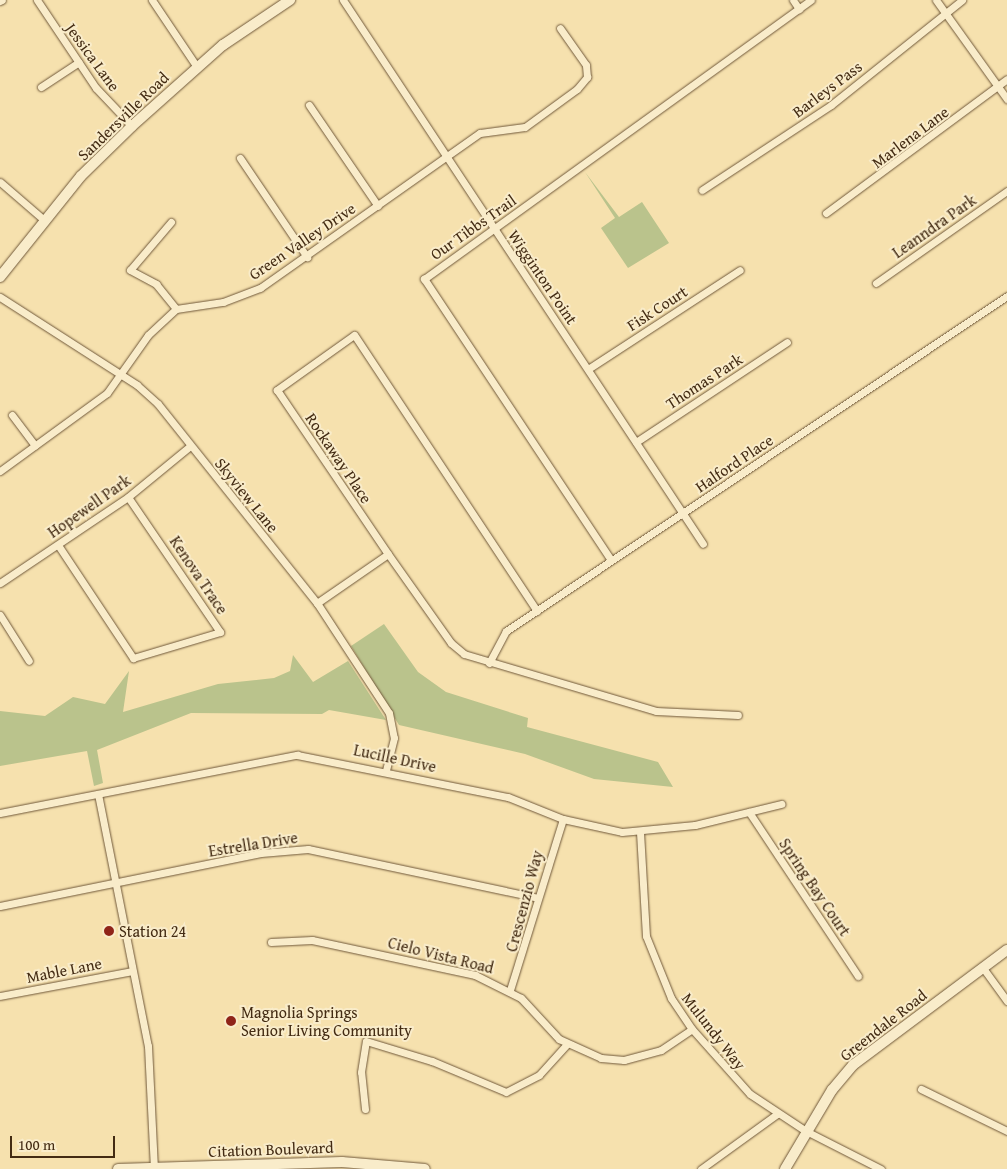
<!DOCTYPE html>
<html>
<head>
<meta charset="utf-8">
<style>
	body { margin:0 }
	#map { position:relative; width:1007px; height:1169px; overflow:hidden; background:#f6e1ae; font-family:"Gentium Book Plus",serif }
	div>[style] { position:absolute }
	.green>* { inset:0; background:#bac38c }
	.roads { filter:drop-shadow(0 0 1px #70583a) drop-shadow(0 0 1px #70583a) }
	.street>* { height:7px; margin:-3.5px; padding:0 3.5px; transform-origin:3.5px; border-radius:3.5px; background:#f9ecca }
	.secondary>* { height:10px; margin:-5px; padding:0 5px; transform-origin:5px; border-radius:5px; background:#f9ecca }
	.dots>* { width:14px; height:14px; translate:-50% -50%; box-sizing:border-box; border:2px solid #f9ecca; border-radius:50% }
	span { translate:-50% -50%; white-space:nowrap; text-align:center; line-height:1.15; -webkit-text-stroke:4px #f9ecca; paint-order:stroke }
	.street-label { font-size:16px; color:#432b13 }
	.poi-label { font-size:16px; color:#432b13 }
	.left { translate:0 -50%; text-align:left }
	.scale { position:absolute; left:10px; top:1136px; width:105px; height:22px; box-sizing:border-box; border:2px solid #432b13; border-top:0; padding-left:6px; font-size:15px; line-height:18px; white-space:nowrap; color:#432b13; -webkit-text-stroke:4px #f9ecca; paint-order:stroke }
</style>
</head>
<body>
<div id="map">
	<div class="green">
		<div style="clip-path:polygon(585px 172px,619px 217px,642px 202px,669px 243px,628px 268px,601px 228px,615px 218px)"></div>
		<div style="clip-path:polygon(384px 624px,418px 672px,446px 692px,528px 718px,527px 727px,658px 762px,673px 787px,594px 779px,525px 754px,399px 725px,351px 646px)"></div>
		<div style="clip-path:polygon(293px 655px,313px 682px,348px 661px,386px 720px,329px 710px,322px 714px,191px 713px,97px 750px,103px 783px,94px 786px,87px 751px,0 766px,0 711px,45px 716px,73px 697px,105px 704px,129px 671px,123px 712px,218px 684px,274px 678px,290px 671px)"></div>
	</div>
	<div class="roads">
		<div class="street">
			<div style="left:37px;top:0;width:106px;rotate:56.2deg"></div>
			<div style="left:96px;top:88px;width:52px;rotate:46.5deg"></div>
			<div style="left:152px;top:0;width:81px;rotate:56.1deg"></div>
			<div style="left:343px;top:0;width:652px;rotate:56.5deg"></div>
			<div style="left:793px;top:0;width:11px;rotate:56deg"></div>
			<div style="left:936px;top:0;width:122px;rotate:54.4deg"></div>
			<div style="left:0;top:1px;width:2px;rotate:-27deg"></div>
			<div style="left:41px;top:87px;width:45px;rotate:-33.3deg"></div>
			<div style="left:309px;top:105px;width:122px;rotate:55.7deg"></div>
			<div style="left:240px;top:158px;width:120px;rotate:55.9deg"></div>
			<div style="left:0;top:182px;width:58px;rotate:40.8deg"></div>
			<div style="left:702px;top:190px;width:154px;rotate:-33.4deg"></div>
			<div style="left:831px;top:105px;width:168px;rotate:-38.7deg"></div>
			<div style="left:826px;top:213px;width:225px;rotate:-36.5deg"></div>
			<div style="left:171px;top:222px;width:63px;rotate:130.5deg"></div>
			<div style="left:130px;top:270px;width:30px;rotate:28deg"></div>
			<div style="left:156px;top:284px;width:32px;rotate:51deg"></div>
			<div style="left:876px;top:283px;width:160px;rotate:-35.1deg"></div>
			<div style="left:0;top:297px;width:163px;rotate:32.7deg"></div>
			<div style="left:137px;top:385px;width:28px;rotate:42deg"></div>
			<div style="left:158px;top:404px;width:255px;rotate:51.4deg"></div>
			<div style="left:317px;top:603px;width:131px;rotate:56.8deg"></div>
			<div style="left:389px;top:713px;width:25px;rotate:79deg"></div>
			<div style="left:394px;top:738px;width:33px;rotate:104deg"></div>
			<div style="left:588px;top:369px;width:181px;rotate:-33.1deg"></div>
			<div style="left:12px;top:415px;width:38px;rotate:53deg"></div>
			<div style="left:636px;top:442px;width:181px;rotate:-33.5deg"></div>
			<div style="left:0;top:471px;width:132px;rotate:-36.1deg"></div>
			<div style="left:107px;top:393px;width:71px;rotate:-54.7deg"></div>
			<div style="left:148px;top:335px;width:38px;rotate:-43deg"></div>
			<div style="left:176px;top:309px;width:48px;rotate:-8.5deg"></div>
			<div style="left:223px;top:302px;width:40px;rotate:-21deg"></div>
			<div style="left:260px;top:288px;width:269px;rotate:-35.2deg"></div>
			<div style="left:480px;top:133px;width:45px;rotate:-7.6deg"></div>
			<div style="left:525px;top:127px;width:64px;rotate:-36.2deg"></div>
			<div style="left:577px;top:89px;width:16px;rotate:-50deg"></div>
			<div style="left:587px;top:77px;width:12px;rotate:-95deg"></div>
			<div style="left:586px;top:65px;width:45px;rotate:-125.1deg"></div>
			<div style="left:58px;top:545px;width:136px;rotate:56.4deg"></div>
			<div style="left:133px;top:658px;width:91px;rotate:-16.6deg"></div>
			<div style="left:220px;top:632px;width:163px;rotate:-124.3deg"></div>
			<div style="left:611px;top:560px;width:338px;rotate:-123.6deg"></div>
			<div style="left:424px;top:279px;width:477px;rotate:-35.8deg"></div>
			<div style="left:0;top:583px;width:154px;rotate:-33.9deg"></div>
			<div style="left:128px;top:497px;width:80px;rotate:-39.4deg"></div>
			<div style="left:317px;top:603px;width:86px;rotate:-34.6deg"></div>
			<div style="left:537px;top:611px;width:331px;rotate:-123.5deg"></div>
			<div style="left:354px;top:335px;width:95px;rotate:144.5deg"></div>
			<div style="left:277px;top:390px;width:198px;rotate:55.9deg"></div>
			<div style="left:388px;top:554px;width:109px;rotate:54.7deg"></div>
			<div style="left:451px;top:643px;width:17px;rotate:40deg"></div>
			<div style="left:464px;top:654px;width:200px;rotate:16.5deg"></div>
			<div style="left:656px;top:711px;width:82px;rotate:2.8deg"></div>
			<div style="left:0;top:615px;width:54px;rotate:57.8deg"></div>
			<div style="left:489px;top:663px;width:36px;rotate:-62deg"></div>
			<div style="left:506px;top:631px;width:603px;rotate:-33.77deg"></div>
			<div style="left:98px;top:794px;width:257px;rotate:78.8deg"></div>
			<div style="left:148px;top:1046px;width:123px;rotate:87.2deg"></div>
			<div style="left:749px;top:812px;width:197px;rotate:56.4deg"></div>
			<div style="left:0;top:813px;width:303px;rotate:-11.1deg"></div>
			<div style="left:297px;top:755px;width:215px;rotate:11.3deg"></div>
			<div style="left:508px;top:797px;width:59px;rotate:21.8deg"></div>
			<div style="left:563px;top:819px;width:60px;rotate:12.4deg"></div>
			<div style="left:622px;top:832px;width:73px;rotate:-5.5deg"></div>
			<div style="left:695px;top:825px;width:89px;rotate:-13.7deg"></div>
			<div style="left:640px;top:832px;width:104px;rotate:86.7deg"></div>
			<div style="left:646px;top:936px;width:67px;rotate:68deg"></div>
			<div style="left:671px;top:998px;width:37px;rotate:56deg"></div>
			<div style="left:692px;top:1029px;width:87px;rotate:48.3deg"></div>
			<div style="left:750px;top:1094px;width:67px;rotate:33.5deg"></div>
			<div style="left:806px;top:1131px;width:84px;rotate:26.9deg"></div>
			<div style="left:0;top:906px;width:266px;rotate:-11.5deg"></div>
			<div style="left:261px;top:853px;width:47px;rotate:-4.9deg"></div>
			<div style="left:308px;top:849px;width:235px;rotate:12deg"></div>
			<div style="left:271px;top:942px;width:41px;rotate:-2.8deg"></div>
			<div style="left:312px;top:940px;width:167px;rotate:12.1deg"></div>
			<div style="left:475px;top:975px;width:51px;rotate:26.6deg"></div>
			<div style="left:521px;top:998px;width:56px;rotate:47.2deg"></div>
			<div style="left:559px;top:1039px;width:46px;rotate:24.3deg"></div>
			<div style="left:601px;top:1058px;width:23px;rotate:5deg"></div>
			<div style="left:624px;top:1060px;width:38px;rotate:-15deg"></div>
			<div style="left:661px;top:1050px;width:37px;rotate:-34deg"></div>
			<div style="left:983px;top:968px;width:41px;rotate:54deg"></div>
			<div style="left:510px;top:990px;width:179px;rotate:-72.8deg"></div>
			<div style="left:0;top:996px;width:134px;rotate:-10.7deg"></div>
			<div style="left:921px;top:1089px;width:96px;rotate:26deg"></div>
			<div style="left:365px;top:1109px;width:37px;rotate:-96deg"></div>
			<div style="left:361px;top:1072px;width:31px;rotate:-81deg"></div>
			<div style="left:366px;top:1041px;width:69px;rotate:16.9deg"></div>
			<div style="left:432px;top:1061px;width:80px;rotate:22.7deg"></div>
			<div style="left:506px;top:1092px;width:37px;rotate:-27deg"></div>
			<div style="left:539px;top:1075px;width:42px;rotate:-47.9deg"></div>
			<div style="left:701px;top:1169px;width:94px;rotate:-35.9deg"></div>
		</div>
		<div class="secondary">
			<div style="left:0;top:277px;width:129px;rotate:-51.3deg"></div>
			<div style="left:81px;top:176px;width:71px;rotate:-44.4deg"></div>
			<div style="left:132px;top:126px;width:122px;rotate:-41.7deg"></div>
			<div style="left:223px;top:45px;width:81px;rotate:-33.9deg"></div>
			<div style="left:118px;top:1169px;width:224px;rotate:-1.8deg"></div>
			<div style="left:342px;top:1162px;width:83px;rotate:4.8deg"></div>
			<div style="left:785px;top:1169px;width:92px;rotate:-59.3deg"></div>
			<div style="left:832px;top:1090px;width:33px;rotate:-50deg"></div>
			<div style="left:853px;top:1065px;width:192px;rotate:-36.8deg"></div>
		</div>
	</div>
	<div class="dots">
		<div style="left:109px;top:931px;background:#8f2418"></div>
		<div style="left:231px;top:1021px;background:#8f2418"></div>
	</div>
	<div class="street-label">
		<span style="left:93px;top:57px;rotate:54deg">Jessica Lane</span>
		<span style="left:827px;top:89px;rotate:-37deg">Barleys Pass</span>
		<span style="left:123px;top:116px;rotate:-44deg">Sandersville Road</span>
		<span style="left:910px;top:137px;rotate:-37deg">Marlena Lane</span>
		<span style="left:934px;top:226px;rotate:-35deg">Leanndra Park</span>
		<span style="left:473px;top:227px;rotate:-35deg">Our Tibbs Trail</span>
		<span style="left:302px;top:241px;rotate:-34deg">Green Valley Drive</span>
		<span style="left:543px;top:277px;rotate:56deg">Wigginton Point</span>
		<span style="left:657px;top:308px;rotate:-33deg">Fisk Court</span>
		<span style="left:704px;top:381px;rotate:-33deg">Thomas Park</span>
		<span style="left:339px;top:458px;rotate:56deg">Rockaway Place</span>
		<span style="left:734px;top:463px;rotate:-34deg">Halford Place</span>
		<span style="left:247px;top:495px;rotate:51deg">Skyview Lane</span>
		<span style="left:89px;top:506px;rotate:-35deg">Hopewell Park</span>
		<span style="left:199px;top:575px;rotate:56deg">Kenova Trace</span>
		<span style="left:395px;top:758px;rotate:12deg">Lucille Drive</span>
		<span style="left:253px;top:844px;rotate:-9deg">Estrella Drive</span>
		<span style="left:815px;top:887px;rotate:56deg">Spring Bay Court</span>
		<span style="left:524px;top:901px;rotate:-75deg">Crescenzio Way</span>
		<span style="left:441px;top:955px;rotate:14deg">Cielo Vista Road</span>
		<span style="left:64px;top:970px;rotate:-11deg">Mable Lane</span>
		<span style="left:883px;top:1025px;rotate:-38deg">Greendale Road</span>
		<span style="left:714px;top:1031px;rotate:52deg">Mulundy Way</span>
		<span style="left:271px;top:1149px;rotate:-2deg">Citation Boulevard</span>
	</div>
	<div class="poi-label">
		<span class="left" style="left:119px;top:931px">Station 24</span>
		<span class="left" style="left:241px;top:1021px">Magnolia Springs<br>Senior Living Community</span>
	</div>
	<div class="scale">100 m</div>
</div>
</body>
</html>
